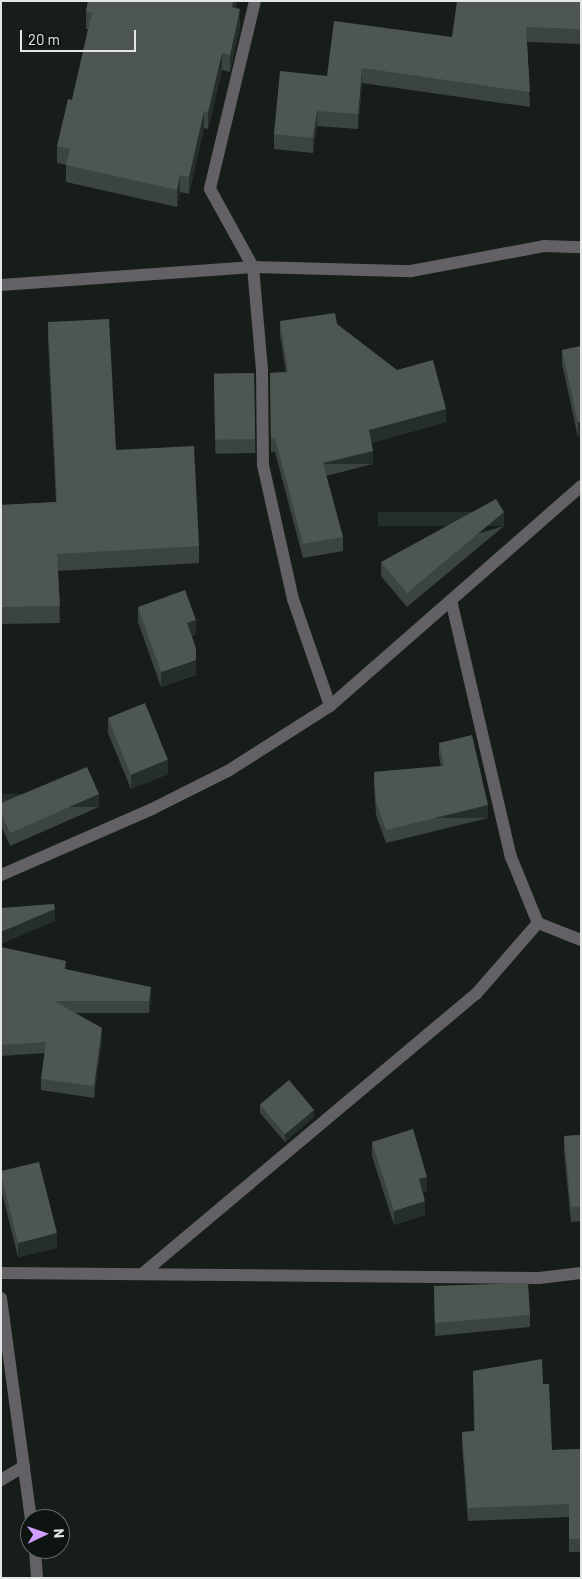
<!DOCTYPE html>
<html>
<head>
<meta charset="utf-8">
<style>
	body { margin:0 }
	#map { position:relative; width:582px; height:1579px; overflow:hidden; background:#171e19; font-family:Barlow,sans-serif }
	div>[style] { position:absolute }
	.street>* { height:12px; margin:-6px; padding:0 6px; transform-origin:6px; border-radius:6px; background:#636165 }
	.wall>* { inset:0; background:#3c443f; transform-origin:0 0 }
	.shaded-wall>* { inset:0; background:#262e29; transform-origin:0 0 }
	.building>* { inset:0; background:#4e5651; transform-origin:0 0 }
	span { translate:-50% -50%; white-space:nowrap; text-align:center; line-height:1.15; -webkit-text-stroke:4px #0e1511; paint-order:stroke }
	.frame { position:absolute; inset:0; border:2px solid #e2e7e4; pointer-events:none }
	.north { position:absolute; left:20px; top:1509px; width:50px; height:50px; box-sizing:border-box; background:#0e1511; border:1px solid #636965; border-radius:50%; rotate:87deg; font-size:14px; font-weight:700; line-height:20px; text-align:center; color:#e2e7e4 }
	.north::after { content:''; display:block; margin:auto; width:18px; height:22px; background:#d19dfe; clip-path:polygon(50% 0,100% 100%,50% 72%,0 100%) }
	.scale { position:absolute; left:20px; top:30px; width:116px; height:22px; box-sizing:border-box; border:2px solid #e2e7e4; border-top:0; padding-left:6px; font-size:15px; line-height:18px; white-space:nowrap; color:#e2e7e4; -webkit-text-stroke:4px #0e1511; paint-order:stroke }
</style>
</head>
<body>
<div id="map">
	<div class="street">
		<div style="left:255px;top:1px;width:193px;rotate:103.5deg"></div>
		<div style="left:210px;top:189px;width:89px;rotate:61.1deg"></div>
		<div style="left:253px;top:267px;width:103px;rotate:85deg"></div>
		<div style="left:262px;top:370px;width:95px;rotate:89.4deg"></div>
		<div style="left:263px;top:465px;width:137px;rotate:77.4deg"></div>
		<div style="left:293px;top:599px;width:113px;rotate:70.9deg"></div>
		<div style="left:1px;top:285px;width:253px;rotate:-4.1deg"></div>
		<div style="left:253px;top:267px;width:158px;rotate:1.5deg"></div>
		<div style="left:411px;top:271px;width:135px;rotate:-10.6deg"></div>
		<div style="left:544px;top:246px;width:37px;rotate:2deg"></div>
		<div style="left:451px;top:600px;width:264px;rotate:76.9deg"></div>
		<div style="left:511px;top:857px;width:71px;rotate:67.8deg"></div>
		<div style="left:538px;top:923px;width:46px;rotate:21.6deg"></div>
		<div style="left:1px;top:875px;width:165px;rotate:-23.6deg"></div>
		<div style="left:152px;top:809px;width:85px;rotate:-26.6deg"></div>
		<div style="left:228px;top:771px;width:121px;rotate:-32.5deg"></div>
		<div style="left:330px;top:706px;width:334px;rotate:-41.2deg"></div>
		<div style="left:1px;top:1273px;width:538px;rotate:0.53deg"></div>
		<div style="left:539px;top:1278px;width:42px;rotate:-6.8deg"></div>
		<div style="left:142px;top:1274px;width:436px;rotate:-40deg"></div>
		<div style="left:476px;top:994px;width:94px;rotate:-48.9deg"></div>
		<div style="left:1px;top:1298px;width:223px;rotate:82.3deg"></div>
		<div style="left:1px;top:1480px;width:27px;rotate:-31deg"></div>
		<div style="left:35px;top:1549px;width:29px;rotate:86deg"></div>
	</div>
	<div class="wall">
		<div style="clip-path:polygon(88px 1px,237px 1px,236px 8px,240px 26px,230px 72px,222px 70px,208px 129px,204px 128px,189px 194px,180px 192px,177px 207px,66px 182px,66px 165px,57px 163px,57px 146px,72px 100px,88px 29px,86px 29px,86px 12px)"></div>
		<div style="clip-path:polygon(581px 1px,581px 44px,527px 42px,530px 107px,362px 83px,358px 129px,317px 126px,313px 153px,274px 149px,274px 134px,327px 76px,452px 37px)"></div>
		<div style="clip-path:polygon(280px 321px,337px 324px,446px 422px,371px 443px,373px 464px,326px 476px,343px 537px,343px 551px,303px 558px,275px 452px,271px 452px,270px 373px,286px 372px,280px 335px)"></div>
		<div style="clip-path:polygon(48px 322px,116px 450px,199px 546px,199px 563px,58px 571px,60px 623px,1px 624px,1px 505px,56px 502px,48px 339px)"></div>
		<div style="clip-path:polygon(581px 346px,581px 436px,578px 437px,562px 364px,562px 350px)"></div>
		<div style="left:254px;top:373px;width:80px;height:40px;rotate:89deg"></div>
		<div style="clip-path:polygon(504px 526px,407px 607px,381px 576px,381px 562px)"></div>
		<div style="clip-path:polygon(138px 607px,196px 634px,192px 636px,196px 675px,161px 687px,138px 622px)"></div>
		<div style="clip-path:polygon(108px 719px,168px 774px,131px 789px,108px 733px)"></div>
		<div style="clip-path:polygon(439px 743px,488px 818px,386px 843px,376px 815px,374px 785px,374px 772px,441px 766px,439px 756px)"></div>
		<div style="clip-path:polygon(1px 803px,99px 807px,10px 846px,1px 825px)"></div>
		<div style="clip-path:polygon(1px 947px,151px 998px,149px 1013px,74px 1013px,102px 1040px,94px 1098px,41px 1090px,41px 1079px,45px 1053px,1px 1056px)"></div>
		<div style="clip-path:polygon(260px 1105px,314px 1117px,285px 1142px,260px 1113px)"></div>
		<div style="clip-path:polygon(581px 1135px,581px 1221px,571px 1222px,564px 1151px,564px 1136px)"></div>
		<div style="clip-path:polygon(372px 1142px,427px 1191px,423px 1192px,425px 1215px,394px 1225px,372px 1156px)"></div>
		<div style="clip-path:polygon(1px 1171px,57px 1248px,18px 1257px,1px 1189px)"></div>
		<div style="clip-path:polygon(434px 1286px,530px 1315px,530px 1327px,435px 1336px)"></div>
		<div style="clip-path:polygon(473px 1371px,543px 1384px,552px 1450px,581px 1449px,581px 1552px,569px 1552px,569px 1517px,468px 1521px,462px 1445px,462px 1432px,474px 1431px)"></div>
	</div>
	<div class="shaded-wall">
		<div style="clip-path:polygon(233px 1px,237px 1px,232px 24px,232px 7px)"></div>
		<div style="clip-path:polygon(240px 9px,240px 26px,230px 72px,230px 55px)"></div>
		<div style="clip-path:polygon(222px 53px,222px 70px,208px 129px,208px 112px)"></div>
		<div style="clip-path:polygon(362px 68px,362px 83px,358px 129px,358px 114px)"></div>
		<div style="clip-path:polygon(204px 111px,204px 128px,189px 194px,189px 177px)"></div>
		<div style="clip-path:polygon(317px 111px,317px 126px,313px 153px,313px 138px)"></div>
		<div style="clip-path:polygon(180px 175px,180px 192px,177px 207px,177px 190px)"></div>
		<div style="clip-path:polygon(446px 409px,446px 422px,369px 444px,369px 430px)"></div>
		<div style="left:578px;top:422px;width:3px;height:15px"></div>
		<div style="left:373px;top:451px;width:13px;height:51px;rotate:90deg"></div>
		<div style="left:504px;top:512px;width:14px;height:126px;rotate:90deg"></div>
		<div style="clip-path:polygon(196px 620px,196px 634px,187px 638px,187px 623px)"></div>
		<div style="clip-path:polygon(196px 660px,196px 675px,161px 687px,161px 672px)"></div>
		<div style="clip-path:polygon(168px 759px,168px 774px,131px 789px,131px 775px)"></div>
		<div style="left:99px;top:794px;width:13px;height:97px;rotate:90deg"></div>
		<div style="left:488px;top:805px;width:13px;height:105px;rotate:90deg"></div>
		<div style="clip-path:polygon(55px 909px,55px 921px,1px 944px,1px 932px)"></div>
		<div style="clip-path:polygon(151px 987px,151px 998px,149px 1013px,149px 1001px)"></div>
		<div style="clip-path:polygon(102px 1028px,102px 1040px,94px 1098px,94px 1086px)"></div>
		<div style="clip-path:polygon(314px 1110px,314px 1117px,285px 1142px,285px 1134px)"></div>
		<div style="clip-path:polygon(427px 1177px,427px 1191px,419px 1193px,419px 1179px)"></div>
		<div style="clip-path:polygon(425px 1201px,425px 1215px,394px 1225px,394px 1211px)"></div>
		<div style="clip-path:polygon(57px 1233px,57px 1248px,18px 1257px,18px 1243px)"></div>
	</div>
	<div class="building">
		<div style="clip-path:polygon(88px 1px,233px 1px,232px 7px,240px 9px,230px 55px,222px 53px,208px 112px,204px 111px,189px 177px,180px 175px,177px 190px,66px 165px,70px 149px,57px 146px,68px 99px,72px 100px,92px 13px,86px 12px)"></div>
		<div style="clip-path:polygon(457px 1px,581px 1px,581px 29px,526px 27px,530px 92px,362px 68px,358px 114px,317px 111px,313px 138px,274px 134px,280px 71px,327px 76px,334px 21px,452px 37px)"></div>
		<div style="clip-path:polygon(335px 313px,337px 324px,397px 370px,433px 360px,446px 409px,369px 430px,373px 451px,323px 463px,343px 537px,303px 544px,275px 438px,271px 438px,270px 373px,288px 372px,280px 321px)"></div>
		<div style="clip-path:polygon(109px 319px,116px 450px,194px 446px,199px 546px,57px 554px,60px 606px,1px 607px,1px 505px,57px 502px,48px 322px)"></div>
		<div style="clip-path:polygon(581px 346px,581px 422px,578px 422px,562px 350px)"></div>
		<div style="left:254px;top:373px;width:66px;height:40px;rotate:89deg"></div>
		<div style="clip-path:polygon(496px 499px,504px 512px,407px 593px,381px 562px)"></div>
		<div style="clip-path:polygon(185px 590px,196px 620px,187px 623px,196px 648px,196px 660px,161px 672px,138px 607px)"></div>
		<div style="left:145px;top:703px;width:61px;height:40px;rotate:68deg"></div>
		<div style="clip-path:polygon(472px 735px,488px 805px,386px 830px,376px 802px,374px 772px,444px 766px,439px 743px)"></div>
		<div style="clip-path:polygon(87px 767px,99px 794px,10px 833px,1px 812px,1px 803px)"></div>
		<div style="clip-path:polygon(54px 904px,55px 909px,1px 932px,1px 908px)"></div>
		<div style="clip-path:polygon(1px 947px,66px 961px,65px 969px,151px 987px,149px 1001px,54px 1001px,102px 1028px,94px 1086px,41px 1079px,46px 1042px,1px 1045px)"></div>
		<div style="left:289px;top:1080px;width:39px;height:38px;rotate:50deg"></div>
		<div style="clip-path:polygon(413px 1129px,427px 1177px,419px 1179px,425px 1201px,394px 1211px,372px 1142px)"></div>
		<div style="clip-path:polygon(581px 1135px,581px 1206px,571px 1207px,564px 1136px)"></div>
		<div style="clip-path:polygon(39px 1162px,57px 1233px,18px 1243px,1px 1174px,1px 1171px)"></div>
		<div style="clip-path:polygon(528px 1283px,530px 1315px,435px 1323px,434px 1286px)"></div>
		<div style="clip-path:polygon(542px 1359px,543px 1384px,549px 1384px,552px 1450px,581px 1449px,581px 1539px,569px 1539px,569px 1504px,468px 1508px,462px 1432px,475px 1431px,473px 1371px)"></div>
	</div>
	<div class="frame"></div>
	<div class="north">N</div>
	<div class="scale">20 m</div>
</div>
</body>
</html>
